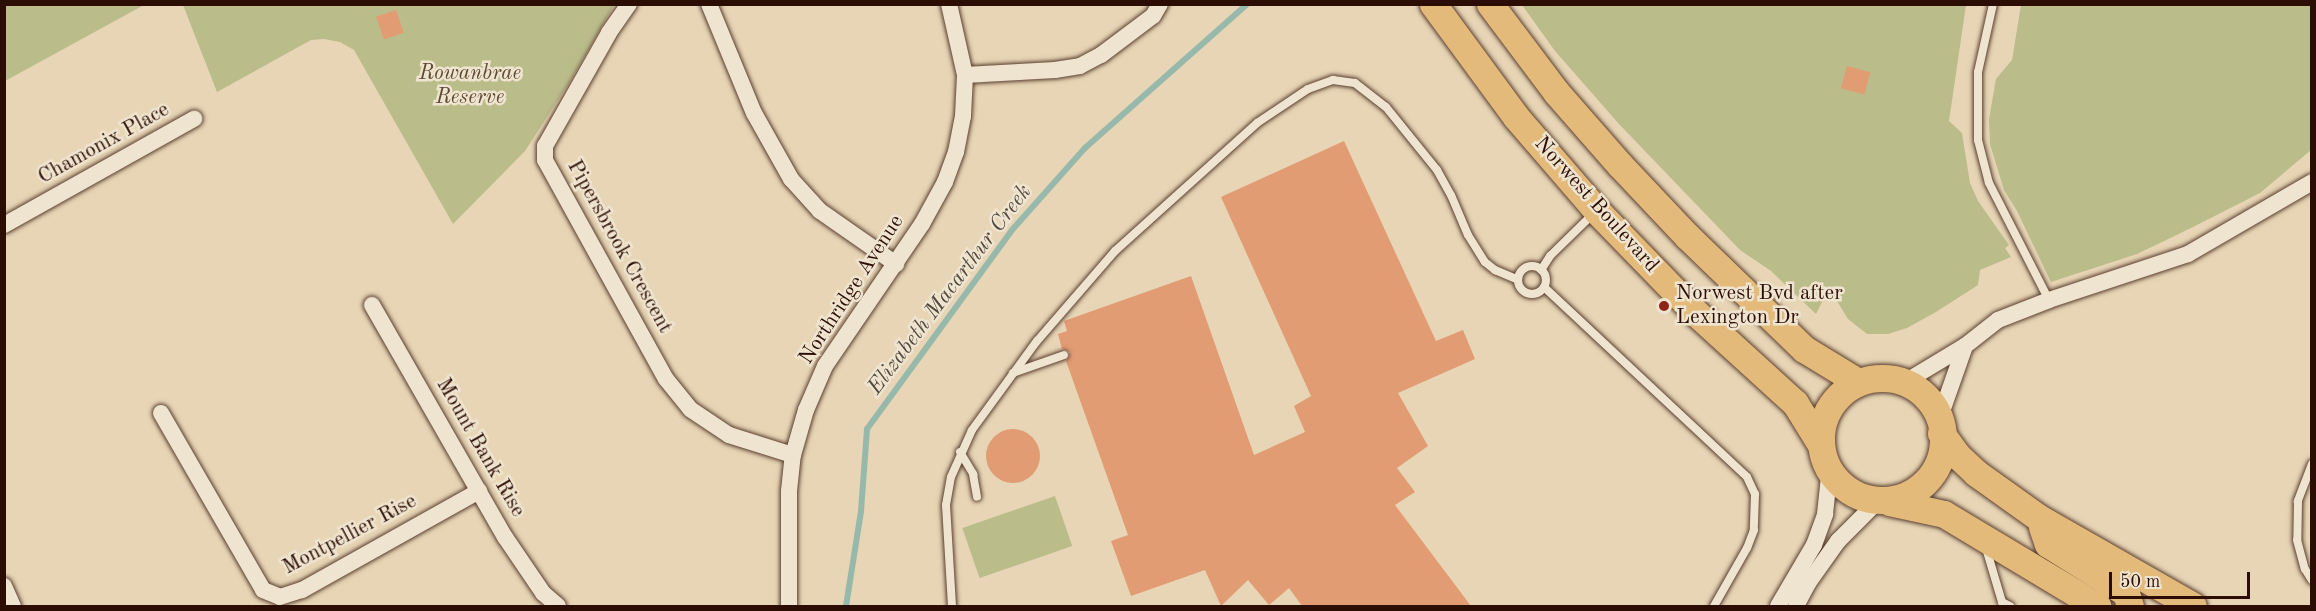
<!DOCTYPE html>
<html>
<head>
<meta charset="utf-8">
<style>
	body { margin:0 }
	#map { position:relative; width:2316px; height:611px; overflow:hidden; background:#e7d5b5; font-family:"Old Standard TT",serif }
	div>[style] { position:absolute }
	.green>* { inset:0; background:#babc8a; transform-origin:0 0 }
	.stream>* { height:6px; margin:-3px; padding:0 3px; transform-origin:3px; border-radius:3px; background:#97b9ab }
	.building>* { inset:0; background:#e19c73; transform-origin:0 0 }
	.round { border-radius:50% }
	.roads { filter:drop-shadow(0 0 2px #5b3f30) drop-shadow(0 0 2px #5b3f30) }
	.lane>* { height:8px; margin:-4px; padding:0 4px; transform-origin:4px; border-radius:4px; background:#efe4cf }
	.lane>.ring { margin:-4px; padding:0; box-sizing:content-box; background:none; border:8px solid #efe4cf; border-radius:50% }
	.street>* { height:16px; margin:-8px; padding:0 8px; transform-origin:8px; border-radius:8px; background:#efe4cf }
	.primary>* { height:27px; margin:-13.5px; padding:0 13.5px; transform-origin:13.5px; border-radius:13.5px; background:#e4ba7a }
	.primary>.ring { margin:-13.5px; padding:0; box-sizing:content-box; background:none; border:27px solid #e4ba7a; border-radius:50% }
	.dots>* { width:16px; height:16px; translate:-50% -50%; box-sizing:border-box; border:3px solid #efe4cf; border-radius:50% }
	span { translate:-50% -50%; white-space:nowrap; text-align:center; line-height:1.15; -webkit-text-stroke:5px #efe4cf; paint-order:stroke }
	.park-label { font-size:21px; color:#5e4a32; font-style:italic }
	.street-label { font-size:21px; color:#2c0d03 }
	.poi-label { font-size:21px; color:#2c0d03 }
	.left { translate:0 -50%; text-align:left }
	.water-label { font-size:22px; color:#51493e; font-style:italic }
	.frame { position:absolute; inset:0; border:6px solid #2c0d03; pointer-events:none }
	.scale { position:absolute; left:2109px; top:572px; width:141px; height:27px; box-sizing:border-box; border:3px solid #2c0d03; border-top:0; padding-left:8px; font-size:18px; line-height:21px; white-space:nowrap; color:#2c0d03; -webkit-text-stroke:4px #efe4cf; paint-order:stroke }
</style>
</head>
<body>
<div id="map">
	<div class="green">
		<div style="clip-path:polygon(5px 4px,144px 4px,144px 5px,5px 81px)"></div>
		<div style="clip-path:polygon(183px 5px,614px 5px,569px 83px,525px 151px,453px 224px,354px 50px,340px 42px,324px 39px,311px 40px,217px 92px)"></div>
		<div style="clip-path:polygon(1522px 5px,1966px 5px,1949px 121px,1962px 133px,1970px 183px,1978px 201px,2009px 245px,2005px 248px,2011px 257px,1980px 270px,1978px 285px,1936px 312px,1907px 328px,1888px 334px,1867px 334px,1848px 319px,1829px 288px,1816px 314px,1771px 271px,1740px 250px,1619px 124px,1555px 51px)"></div>
		<div style="clip-path:polygon(2021px 5px,2311px 5px,2311px 150px,2260px 193px,2191px 228px,2137px 254px,2051px 282px,2017px 211px,2004px 190px,1990px 144px,1989px 119px,1996px 79px,2012px 60px)"></div>
		<div style="left:1055px;top:496px;width:53px;height:98px;rotate:71deg"></div>
	</div>
	<div class="stream">
		<div style="left:846px;top:606px;width:96px;rotate:-81deg"></div>
		<div style="left:861px;top:511px;width:82px;rotate:-85.8deg"></div>
		<div style="left:867px;top:429px;width:246px;rotate:-53.9deg"></div>
		<div style="left:1012px;top:230px;width:110px;rotate:-48.3deg"></div>
		<div style="left:1085px;top:148px;width:217px;rotate:-41.6deg"></div>
	</div>
	<div class="building">
		<div style="left:396px;top:10px;width:24px;height:21px;rotate:71deg"></div>
		<div style="left:1847px;top:66px;width:24px;height:23px;rotate:15deg"></div>
		<div style="clip-path:polygon(1344px 141px,1436px 341px,1463px 330px,1475px 359px,1398px 393px,1428px 446px,1397px 468px,1415px 492px,1395px 505px,1471px 606px,1302px 606px,1289px 588px,1269px 605px,1248px 580px,1221px 606px,1205px 570px,1131px 596px,1111px 541px,1128px 535px,1066px 361px,1070px 352px,1062px 349px,1058px 334px,1067px 331px,1064px 321px,1191px 276px,1254px 455px,1305px 432px,1294px 406px,1311px 396px,1221px 197px)"></div>
		<div class="round" style="left:986px;top:429px;width:54px;height:54px"></div>
	</div>
	<div class="roads">
		<div class="lane">
			<div style="left:1993px;top:4px;width:70px;rotate:102.4deg"></div>
			<div style="left:1978px;top:72px;width:68px;rotate:90deg"></div>
			<div style="left:1978px;top:140px;width:44px;rotate:75.7deg"></div>
			<div style="left:1989px;top:183px;width:131px;rotate:62.9deg"></div>
			<div class="ring" style="left:1518px;top:266px;width:20px;height:20px"></div>
			<div style="left:1541px;top:270px;width:17px;rotate:-57deg"></div>
			<div style="left:1550px;top:256px;width:62px;rotate:-44.3deg"></div>
			<div style="left:1544px;top:287px;width:278px;rotate:43.1deg"></div>
			<div style="left:1747px;top:477px;width:19px;rotate:65deg"></div>
			<div style="left:1755px;top:494px;width:36px;rotate:92deg"></div>
			<div style="left:1754px;top:530px;width:19px;rotate:111deg"></div>
			<div style="left:1747px;top:548px;width:67px;rotate:119.6deg"></div>
			<div style="left:1013px;top:373px;width:54px;rotate:-19.4deg"></div>
			<div style="left:960px;top:452px;width:26px;rotate:59deg"></div>
			<div style="left:973px;top:474px;width:23px;rotate:80deg"></div>
			<div style="left:2312px;top:464px;width:40px;rotate:111deg"></div>
			<div style="left:2298px;top:501px;width:39px;rotate:91deg"></div>
			<div style="left:2297px;top:540px;width:30px;rotate:75deg"></div>
			<div style="left:2305px;top:569px;width:13px;rotate:58deg"></div>
			<div style="left:1986px;top:548px;width:56px;rotate:73.5deg"></div>
			<div style="left:2002px;top:602px;width:9px;rotate:27deg"></div>
			<div style="left:952px;top:606px;width:101px;rotate:-93.4deg"></div>
			<div style="left:946px;top:505px;width:28px;rotate:-80deg"></div>
			<div style="left:951px;top:477px;width:51px;rotate:-65.9deg"></div>
			<div style="left:972px;top:430px;width:110px;rotate:-53.9deg"></div>
			<div style="left:1037px;top:341px;width:119px;rotate:-49.1deg"></div>
			<div style="left:1115px;top:251px;width:191px;rotate:-42deg"></div>
			<div style="left:1257px;top:123px;width:61px;rotate:-33.7deg"></div>
			<div style="left:1308px;top:89px;width:27px;rotate:-20deg"></div>
			<div style="left:1333px;top:80px;width:22px;rotate:8deg"></div>
			<div style="left:1355px;top:83px;width:39px;rotate:38deg"></div>
			<div style="left:1386px;top:107px;width:81px;rotate:51deg"></div>
			<div style="left:1437px;top:170px;width:29px;rotate:61deg"></div>
			<div style="left:1451px;top:195px;width:43px;rotate:67deg"></div>
			<div style="left:1468px;top:235px;width:32px;rotate:58deg"></div>
			<div style="left:1485px;top:262px;width:13px;rotate:39deg"></div>
			<div style="left:1495px;top:270px;width:25px;rotate:23deg"></div>
		</div>
		<div class="street">
			<div style="left:629px;top:4px;width:35px;rotate:125deg"></div>
			<div style="left:609px;top:33px;width:130px;rotate:119.5deg"></div>
			<div style="left:545px;top:146px;width:14px;rotate:90deg"></div>
			<div style="left:545px;top:160px;width:250px;rotate:61.1deg"></div>
			<div style="left:666px;top:379px;width:38px;rotate:51deg"></div>
			<div style="left:690px;top:409px;width:47px;rotate:33.7deg"></div>
			<div style="left:729px;top:435px;width:67px;rotate:17.4deg"></div>
			<div style="left:709px;top:4px;width:118px;rotate:67.6deg"></div>
			<div style="left:754px;top:113px;width:76px;rotate:60.7deg"></div>
			<div style="left:791px;top:179px;width:43px;rotate:47.8deg"></div>
			<div style="left:820px;top:211px;width:93px;rotate:34.9deg"></div>
			<div style="left:965px;top:75px;width:90px;rotate:-3.2deg"></div>
			<div style="left:1055px;top:70px;width:25px;rotate:-9deg"></div>
			<div style="left:1080px;top:66px;width:24px;rotate:-28deg"></div>
			<div style="left:1101px;top:55px;width:65px;rotate:-36.9deg"></div>
			<div style="left:1153px;top:16px;width:14px;rotate:-60deg"></div>
			<div style="left:4px;top:225px;width:218px;rotate:-29.2deg"></div>
			<div style="left:372px;top:305px;width:267px;rotate:60.2deg"></div>
			<div style="left:505px;top:537px;width:68px;rotate:55.8deg"></div>
			<div style="left:543px;top:593px;width:20px;rotate:41deg"></div>
			<div style="left:1905px;top:382px;width:70px;rotate:-31deg"></div>
			<div style="left:1965px;top:346px;width:42px;rotate:-38.2deg"></div>
			<div style="left:1998px;top:320px;width:55px;rotate:-21.4deg"></div>
			<div style="left:2049px;top:300px;width:146px;rotate:-18.3deg"></div>
			<div style="left:2188px;top:254px;width:143px;rotate:-30.1deg"></div>
			<div style="left:161px;top:413px;width:204px;rotate:60deg"></div>
			<div style="left:263px;top:590px;width:18px;rotate:22deg"></div>
			<div style="left:280px;top:597px;width:23px;rotate:-18deg"></div>
			<div style="left:302px;top:590px;width:203px;rotate:-29.2deg"></div>
			<div style="left:1940px;top:417px;width:75px;rotate:-70.6deg"></div>
			<div style="left:4px;top:586px;width:22px;rotate:66deg"></div>
			<div style="left:789px;top:606px;width:115px;rotate:-90deg"></div>
			<div style="left:789px;top:491px;width:36px;rotate:-84deg"></div>
			<div style="left:793px;top:455px;width:47px;rotate:-73.9deg"></div>
			<div style="left:806px;top:410px;width:48px;rotate:-66.6deg"></div>
			<div style="left:825px;top:366px;width:172px;rotate:-55.7deg"></div>
			<div style="left:922px;top:224px;width:48px;rotate:-61.3deg"></div>
			<div style="left:945px;top:182px;width:32px;rotate:-70deg"></div>
			<div style="left:956px;top:152px;width:37px;rotate:-79deg"></div>
			<div style="left:963px;top:116px;width:41px;rotate:-87.2deg"></div>
			<div style="left:965px;top:75px;width:73px;rotate:-102.7deg"></div>
			<div style="left:1778px;top:606px;width:71px;rotate:-59.5deg"></div>
			<div style="left:1814px;top:545px;width:33px;rotate:-70deg"></div>
			<div style="left:1825px;top:514px;width:47px;rotate:-83.9deg"></div>
			<div style="left:1796px;top:606px;width:27px;rotate:-62deg"></div>
			<div style="left:1809px;top:582px;width:50px;rotate:-54.7deg"></div>
			<div style="left:1838px;top:541px;width:57px;rotate:-45deg"></div>
		</div>
		<div class="primary">
			<div style="left:1433px;top:4px;width:140px;rotate:53.7deg"></div>
			<div style="left:1516px;top:117px;width:124px;rotate:49.2deg"></div>
			<div style="left:1597px;top:211px;width:142px;rotate:45.9deg"></div>
			<div style="left:1696px;top:313px;width:134px;rotate:42.3deg"></div>
			<div style="left:1795px;top:403px;width:49px;rotate:58.2deg"></div>
			<div style="left:1490px;top:4px;width:110px;rotate:53.1deg"></div>
			<div style="left:1556px;top:92px;width:97px;rotate:48.8deg"></div>
			<div style="left:1620px;top:165px;width:98px;rotate:46.7deg"></div>
			<div style="left:1687px;top:236px;width:163px;rotate:44deg"></div>
			<div style="left:1804px;top:349px;width:63px;rotate:31.4deg"></div>
			<div class="ring" style="left:1821px;top:378px;width:95px;height:95px"></div>
			<div style="left:1941px;top:433px;width:29px;rotate:54deg"></div>
			<div style="left:1958px;top:456px;width:25px;rotate:43deg"></div>
			<div style="left:1976px;top:473px;width:77px;rotate:35.5deg"></div>
			<div style="left:2039px;top:518px;width:177px;rotate:29.7deg"></div>
			<div style="left:1889px;top:502px;width:56px;rotate:12.3deg"></div>
			<div style="left:1944px;top:514px;width:179px;rotate:31deg"></div>
			<div style="left:2042px;top:527px;width:18px;rotate:71deg"></div>
			<div style="left:2048px;top:544px;width:92px;rotate:32.1deg"></div>
			<div style="left:2126px;top:593px;width:14px;rotate:73deg"></div>
		</div>
	</div>
	<div class="dots">
		<div style="left:1664px;top:306px;background:#8f2418"></div>
	</div>
	<div class="park-label">
		<span style="left:470px;top:86px">Rowanbrae<br>Reserve</span>
	</div>
	<div class="street-label">
		<span style="left:104px;top:144px;rotate:-29deg">Chamonix Place</span>
		<span style="left:1596px;top:205px;rotate:48deg">Norwest Boulevard</span>
		<span style="left:619px;top:247px;rotate:61deg">Pipersbrook Crescent</span>
		<span style="left:852px;top:290px;rotate:-57deg">Northridge Avenue</span>
		<span style="left:480px;top:448px;rotate:60deg">Mount Bank Rise</span>
		<span style="left:350px;top:535px;rotate:-28deg">Montpellier Rise</span>
	</div>
	<div class="poi-label">
		<span class="left" style="left:1676px;top:306px">Norwest Bvd after<br>Lexington Dr</span>
	</div>
	<div class="water-label">
		<span style="left:950px;top:290px;rotate:-53deg">Elizabeth Macarthur Creek</span>
	</div>
	<div class="frame"></div>
	<div class="scale">50 m</div>
</div>
</body>
</html>
